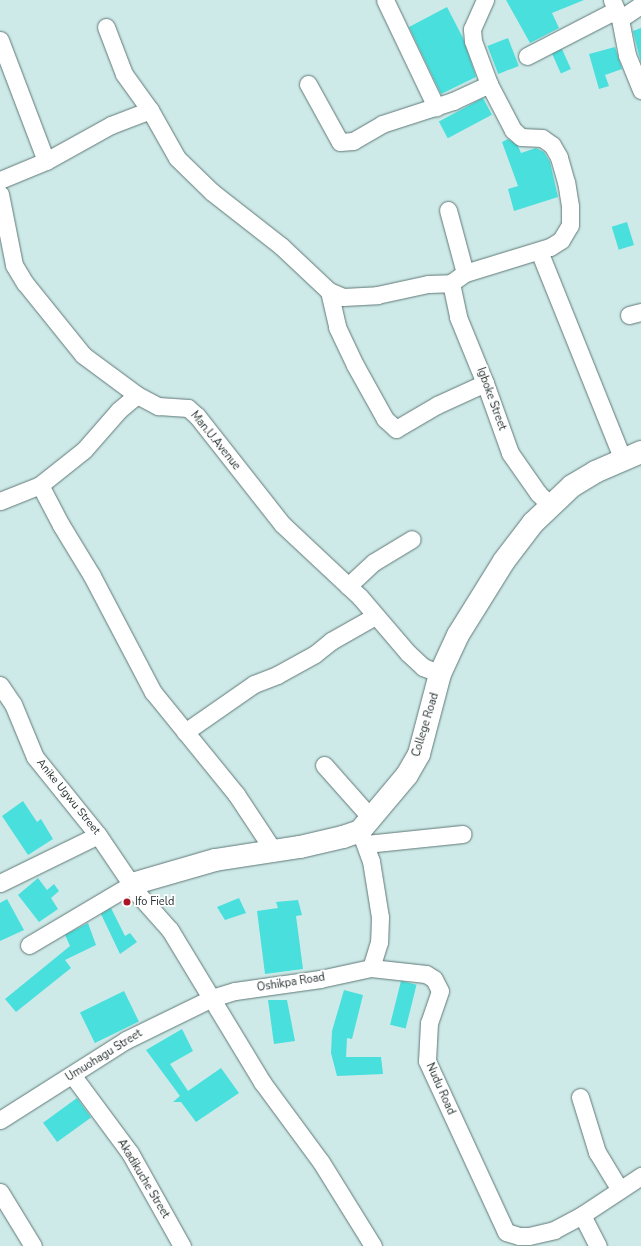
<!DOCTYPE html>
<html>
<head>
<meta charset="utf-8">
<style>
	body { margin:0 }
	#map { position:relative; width:641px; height:1246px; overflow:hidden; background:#ceeae8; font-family:"Nunito Sans",sans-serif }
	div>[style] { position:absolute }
	.building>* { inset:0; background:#48dfdc; transform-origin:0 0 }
	.roads { filter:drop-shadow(0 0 1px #5f7877) drop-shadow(0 0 1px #5f7877) }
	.minor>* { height:17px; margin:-8.5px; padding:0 8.5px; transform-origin:8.5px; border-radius:8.5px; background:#fff }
	.major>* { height:22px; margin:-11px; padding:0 11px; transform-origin:11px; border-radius:11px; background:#fff }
	.dots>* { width:11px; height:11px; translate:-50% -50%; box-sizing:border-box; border:2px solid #fff; border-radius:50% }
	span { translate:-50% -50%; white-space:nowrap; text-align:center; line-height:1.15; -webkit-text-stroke:3.5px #fff; paint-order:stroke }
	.street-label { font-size:11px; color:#242f2e }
	.poi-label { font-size:11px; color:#242f2e }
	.left { translate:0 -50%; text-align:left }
</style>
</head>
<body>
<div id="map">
	<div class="building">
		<div style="clip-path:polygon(506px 0,584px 0,552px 13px,559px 28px,530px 43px)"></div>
		<div style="clip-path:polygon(447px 7px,463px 38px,476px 77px,441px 94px,409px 27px)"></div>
		<div style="clip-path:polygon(641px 28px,641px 63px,633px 31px)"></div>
		<div style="left:508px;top:38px;width:30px;height:22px;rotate:69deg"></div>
		<div style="clip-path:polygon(615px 47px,622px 69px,605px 75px,609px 86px,599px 89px,589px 54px)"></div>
		<div style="left:562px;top:49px;width:22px;height:11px;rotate:66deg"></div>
		<div style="left:483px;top:98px;width:19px;height:50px;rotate:62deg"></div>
		<div style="clip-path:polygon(508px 139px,518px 146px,521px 153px,536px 148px,544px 152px,550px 162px,558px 197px,514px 211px,508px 189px,518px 186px,502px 142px)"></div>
		<div style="left:627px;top:222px;width:24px;height:16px;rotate:73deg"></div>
		<div style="clip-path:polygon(23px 801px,37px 822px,41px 819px,53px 839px,28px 855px,2px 816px)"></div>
		<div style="clip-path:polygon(38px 878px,47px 890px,54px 884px,59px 891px,51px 898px,58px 909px,39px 922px,18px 895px)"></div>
		<div style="clip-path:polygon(239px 898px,246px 913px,225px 920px,217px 907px)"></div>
		<div style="clip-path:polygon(7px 899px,24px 930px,0 941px,0 903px)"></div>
		<div style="clip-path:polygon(298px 900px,302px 915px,296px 916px,303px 969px,265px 974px,257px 911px,278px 908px,276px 902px)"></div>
		<div style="clip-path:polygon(111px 908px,125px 936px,130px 933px,137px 942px,120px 954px,101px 914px)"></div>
		<div style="clip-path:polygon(88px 923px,96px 945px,65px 960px,71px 968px,16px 1012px,5px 999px,70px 946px,65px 935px)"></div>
		<div style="left:401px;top:981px;width:16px;height:45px;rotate:14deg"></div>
		<div style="clip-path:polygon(344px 990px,363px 995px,352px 1039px,347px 1038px,346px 1057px,381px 1057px,383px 1074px,337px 1076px,331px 1053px,332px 1031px)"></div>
		<div style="left:124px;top:991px;width:34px;height:49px;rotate:64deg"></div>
		<div style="clip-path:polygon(268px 1000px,287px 1000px,295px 1041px,274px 1044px)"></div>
		<div style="clip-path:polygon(182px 1029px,193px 1051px,170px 1064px,188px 1091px,221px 1068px,239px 1093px,196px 1122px,181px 1102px,173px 1102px,180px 1096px,146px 1050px)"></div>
		<div style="left:77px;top:1098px;width:24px;height:42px;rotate:54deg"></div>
	</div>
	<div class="roads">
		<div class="minor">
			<div style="left:385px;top:0;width:119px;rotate:64.5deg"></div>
			<div style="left:612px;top:0;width:21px;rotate:67deg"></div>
			<div style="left:620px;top:19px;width:37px;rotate:79deg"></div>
			<div style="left:627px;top:55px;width:38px;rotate:68deg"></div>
			<div style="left:620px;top:19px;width:25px;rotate:-34deg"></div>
			<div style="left:106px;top:27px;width:50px;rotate:69deg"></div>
			<div style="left:124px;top:74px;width:44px;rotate:54.2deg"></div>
			<div style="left:150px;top:110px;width:55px;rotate:60.6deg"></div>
			<div style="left:177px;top:158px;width:49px;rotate:44.2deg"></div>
			<div style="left:212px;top:192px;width:88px;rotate:38deg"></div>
			<div style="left:281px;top:246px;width:66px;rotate:43.2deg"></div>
			<div style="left:329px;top:291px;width:15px;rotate:23deg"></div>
			<div style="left:343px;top:297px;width:34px;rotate:-3deg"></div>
			<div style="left:377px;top:295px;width:52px;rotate:-12.2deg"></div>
			<div style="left:428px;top:284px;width:23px;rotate:-2deg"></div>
			<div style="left:0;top:40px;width:129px;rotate:69.2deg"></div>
			<div style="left:527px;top:56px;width:100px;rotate:-27.3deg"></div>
			<div style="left:308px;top:84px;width:66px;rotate:61.1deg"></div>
			<div style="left:340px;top:142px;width:13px;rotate:-4deg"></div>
			<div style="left:353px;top:141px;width:34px;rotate:-30deg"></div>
			<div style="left:382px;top:124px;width:75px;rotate:-17.9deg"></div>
			<div style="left:453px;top:101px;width:40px;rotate:-25deg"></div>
			<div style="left:0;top:180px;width:50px;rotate:-22.4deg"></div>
			<div style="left:46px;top:161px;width:74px;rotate:-29deg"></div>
			<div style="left:111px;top:125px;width:42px;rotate:-21deg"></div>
			<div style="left:0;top:194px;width:72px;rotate:78.8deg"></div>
			<div style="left:14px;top:265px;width:21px;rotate:59deg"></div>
			<div style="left:25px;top:283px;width:92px;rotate:51.1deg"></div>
			<div style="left:83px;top:355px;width:67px;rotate:36.5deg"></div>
			<div style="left:137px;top:395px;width:24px;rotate:28deg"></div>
			<div style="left:158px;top:406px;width:30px;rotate:4deg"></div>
			<div style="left:188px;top:408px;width:12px;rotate:42deg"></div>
			<div style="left:197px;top:416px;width:137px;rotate:51.8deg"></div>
			<div style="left:282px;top:524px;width:107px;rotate:43.1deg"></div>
			<div style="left:360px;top:597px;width:74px;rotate:49.4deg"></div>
			<div style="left:408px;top:653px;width:21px;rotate:43deg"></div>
			<div style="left:423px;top:667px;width:18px;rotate:22deg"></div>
			<div style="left:448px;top:210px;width:65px;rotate:74.9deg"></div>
			<div style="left:539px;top:251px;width:225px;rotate:68.1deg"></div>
			<div style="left:451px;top:283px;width:17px;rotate:-36deg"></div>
			<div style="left:465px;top:273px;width:89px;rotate:-17deg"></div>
			<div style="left:550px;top:247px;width:13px;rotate:-32deg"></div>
			<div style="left:561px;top:240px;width:17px;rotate:-59deg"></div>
			<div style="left:570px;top:225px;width:19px;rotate:-90deg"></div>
			<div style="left:570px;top:206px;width:24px;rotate:-99deg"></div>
			<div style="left:566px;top:182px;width:26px;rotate:-106deg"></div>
			<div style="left:559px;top:157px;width:14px;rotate:-120deg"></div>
			<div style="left:552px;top:145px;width:12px;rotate:-145deg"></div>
			<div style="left:542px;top:138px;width:21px;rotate:-177deg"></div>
			<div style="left:521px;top:137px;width:11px;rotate:-139deg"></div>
			<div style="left:513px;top:130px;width:52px;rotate:-117.6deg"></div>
			<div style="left:489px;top:84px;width:46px;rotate:-110.4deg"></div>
			<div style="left:473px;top:41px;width:12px;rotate:-95deg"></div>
			<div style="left:472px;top:29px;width:32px;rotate:-66deg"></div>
			<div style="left:451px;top:283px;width:35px;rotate:78deg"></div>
			<div style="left:458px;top:317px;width:71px;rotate:67.8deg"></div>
			<div style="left:485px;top:383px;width:74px;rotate:70.3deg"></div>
			<div style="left:510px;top:453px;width:49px;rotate:55deg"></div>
			<div style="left:538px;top:493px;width:17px;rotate:45deg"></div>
			<div style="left:329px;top:291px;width:37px;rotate:77deg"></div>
			<div style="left:337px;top:327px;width:42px;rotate:64.7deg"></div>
			<div style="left:355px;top:365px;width:62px;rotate:60.9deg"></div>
			<div style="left:385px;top:419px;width:15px;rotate:42deg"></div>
			<div style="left:396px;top:429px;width:48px;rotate:-30.3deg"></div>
			<div style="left:437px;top:405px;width:53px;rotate:-24.6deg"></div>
			<div style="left:629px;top:315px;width:12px;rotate:-14deg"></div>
			<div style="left:40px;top:485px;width:45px;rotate:62.3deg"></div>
			<div style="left:61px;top:525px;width:60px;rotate:58.7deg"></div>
			<div style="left:92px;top:576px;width:131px;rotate:62.3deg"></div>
			<div style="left:153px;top:692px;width:132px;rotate:50.9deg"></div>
			<div style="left:236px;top:794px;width:67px;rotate:56.5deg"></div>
			<div style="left:0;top:501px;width:43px;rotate:-21.8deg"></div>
			<div style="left:40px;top:485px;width:56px;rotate:-38.5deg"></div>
			<div style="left:84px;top:450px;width:53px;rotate:-48.8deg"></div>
			<div style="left:119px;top:410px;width:23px;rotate:-40deg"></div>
			<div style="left:348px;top:586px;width:35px;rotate:-43deg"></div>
			<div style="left:374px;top:562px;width:44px;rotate:-31.2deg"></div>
			<div style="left:0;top:685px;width:23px;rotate:56deg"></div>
			<div style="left:13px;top:704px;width:57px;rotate:67.5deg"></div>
			<div style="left:35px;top:757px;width:100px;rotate:51.1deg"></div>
			<div style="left:98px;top:835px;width:71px;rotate:55.9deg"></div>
			<div style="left:138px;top:894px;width:48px;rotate:48.4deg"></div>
			<div style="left:170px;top:930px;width:178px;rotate:58.8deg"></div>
			<div style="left:262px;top:1082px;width:99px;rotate:53.6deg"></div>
			<div style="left:321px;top:1162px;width:99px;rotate:58.2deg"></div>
			<div style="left:185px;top:732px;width:84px;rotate:-34.8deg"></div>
			<div style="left:254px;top:684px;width:25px;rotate:-21deg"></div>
			<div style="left:277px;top:675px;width:43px;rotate:-28.9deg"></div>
			<div style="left:315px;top:654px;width:21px;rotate:-39deg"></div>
			<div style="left:331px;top:641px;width:51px;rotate:-29.6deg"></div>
			<div style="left:324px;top:765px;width:72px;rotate:48.4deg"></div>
			<div style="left:360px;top:831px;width:32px;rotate:70deg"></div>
			<div style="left:371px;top:861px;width:57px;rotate:80.9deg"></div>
			<div style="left:380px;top:917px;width:25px;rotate:92deg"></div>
			<div style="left:379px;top:942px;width:27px;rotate:107deg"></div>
			<div style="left:366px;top:844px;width:97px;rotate:-5.9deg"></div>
			<div style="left:0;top:883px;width:109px;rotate:-26.1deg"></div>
			<div style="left:29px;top:945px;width:120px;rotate:-30.6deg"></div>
			<div style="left:73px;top:1076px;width:96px;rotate:53.5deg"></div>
			<div style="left:130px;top:1153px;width:107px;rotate:60.8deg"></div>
			<div style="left:580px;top:1097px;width:58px;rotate:72.8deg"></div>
			<div style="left:597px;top:1152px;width:44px;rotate:58.8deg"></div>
			<div style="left:0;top:1120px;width:149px;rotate:-32.4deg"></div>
			<div style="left:126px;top:1040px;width:96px;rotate:-26deg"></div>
			<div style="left:212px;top:998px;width:24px;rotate:-17deg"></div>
			<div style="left:235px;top:991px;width:86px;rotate:-8deg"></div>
			<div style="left:320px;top:979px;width:52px;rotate:-12.2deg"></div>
			<div style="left:371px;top:968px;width:55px;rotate:6.2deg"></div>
			<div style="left:426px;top:974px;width:9px;rotate:32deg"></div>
			<div style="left:434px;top:979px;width:13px;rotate:63deg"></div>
			<div style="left:440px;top:991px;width:34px;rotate:109deg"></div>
			<div style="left:429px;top:1023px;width:38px;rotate:93deg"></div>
			<div style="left:427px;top:1061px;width:188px;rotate:65.2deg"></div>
			<div style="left:506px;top:1232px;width:14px;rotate:17deg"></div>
			<div style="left:519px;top:1236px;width:10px"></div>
			<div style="left:529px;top:1236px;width:26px;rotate:-13deg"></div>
			<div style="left:554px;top:1230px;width:32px;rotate:-28deg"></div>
			<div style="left:582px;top:1215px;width:71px;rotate:-33.5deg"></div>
			<div style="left:0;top:1192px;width:63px;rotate:58.6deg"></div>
			<div style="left:582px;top:1215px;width:35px;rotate:63deg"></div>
		</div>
		<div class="major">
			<div style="left:132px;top:884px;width:86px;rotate:-16.1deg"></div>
			<div style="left:215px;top:860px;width:86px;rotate:-8.7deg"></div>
			<div style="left:300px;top:847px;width:44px;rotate:-13.1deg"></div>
			<div style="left:343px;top:837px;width:18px;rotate:-19deg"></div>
			<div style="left:360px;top:831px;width:73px;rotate:-50deg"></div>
			<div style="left:407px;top:775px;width:24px;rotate:-60deg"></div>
			<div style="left:419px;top:754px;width:83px;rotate:-75.3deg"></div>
			<div style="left:440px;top:674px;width:43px;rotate:-65.2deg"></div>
			<div style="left:458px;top:635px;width:87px;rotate:-58.1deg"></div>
			<div style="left:504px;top:561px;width:48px;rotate:-52.7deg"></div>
			<div style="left:533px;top:523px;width:54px;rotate:-43.5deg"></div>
			<div style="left:572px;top:486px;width:27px;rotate:-31deg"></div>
			<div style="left:595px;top:472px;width:50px;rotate:-23.5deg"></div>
		</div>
	</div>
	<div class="dots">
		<div style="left:127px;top:902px;background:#ab1727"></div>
	</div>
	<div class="street-label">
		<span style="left:491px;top:399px;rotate:70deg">Igboke Street</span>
		<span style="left:215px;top:441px;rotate:51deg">Man.U.Avenue</span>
		<span style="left:426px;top:725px;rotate:-73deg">College Road</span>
		<span style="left:68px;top:797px;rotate:51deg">Anike Ugwu Street</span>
		<span style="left:291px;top:983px;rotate:-9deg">Oshikpa Road</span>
		<span style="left:104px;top:1056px;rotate:-32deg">Umuohagu Street</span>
		<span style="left:440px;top:1089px;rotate:66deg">Nudu Road</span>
		<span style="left:143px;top:1179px;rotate:59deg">Akadikuche Street</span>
	</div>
	<div class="poi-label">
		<span class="left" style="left:135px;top:902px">Ifo Field</span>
	</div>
</div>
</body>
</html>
